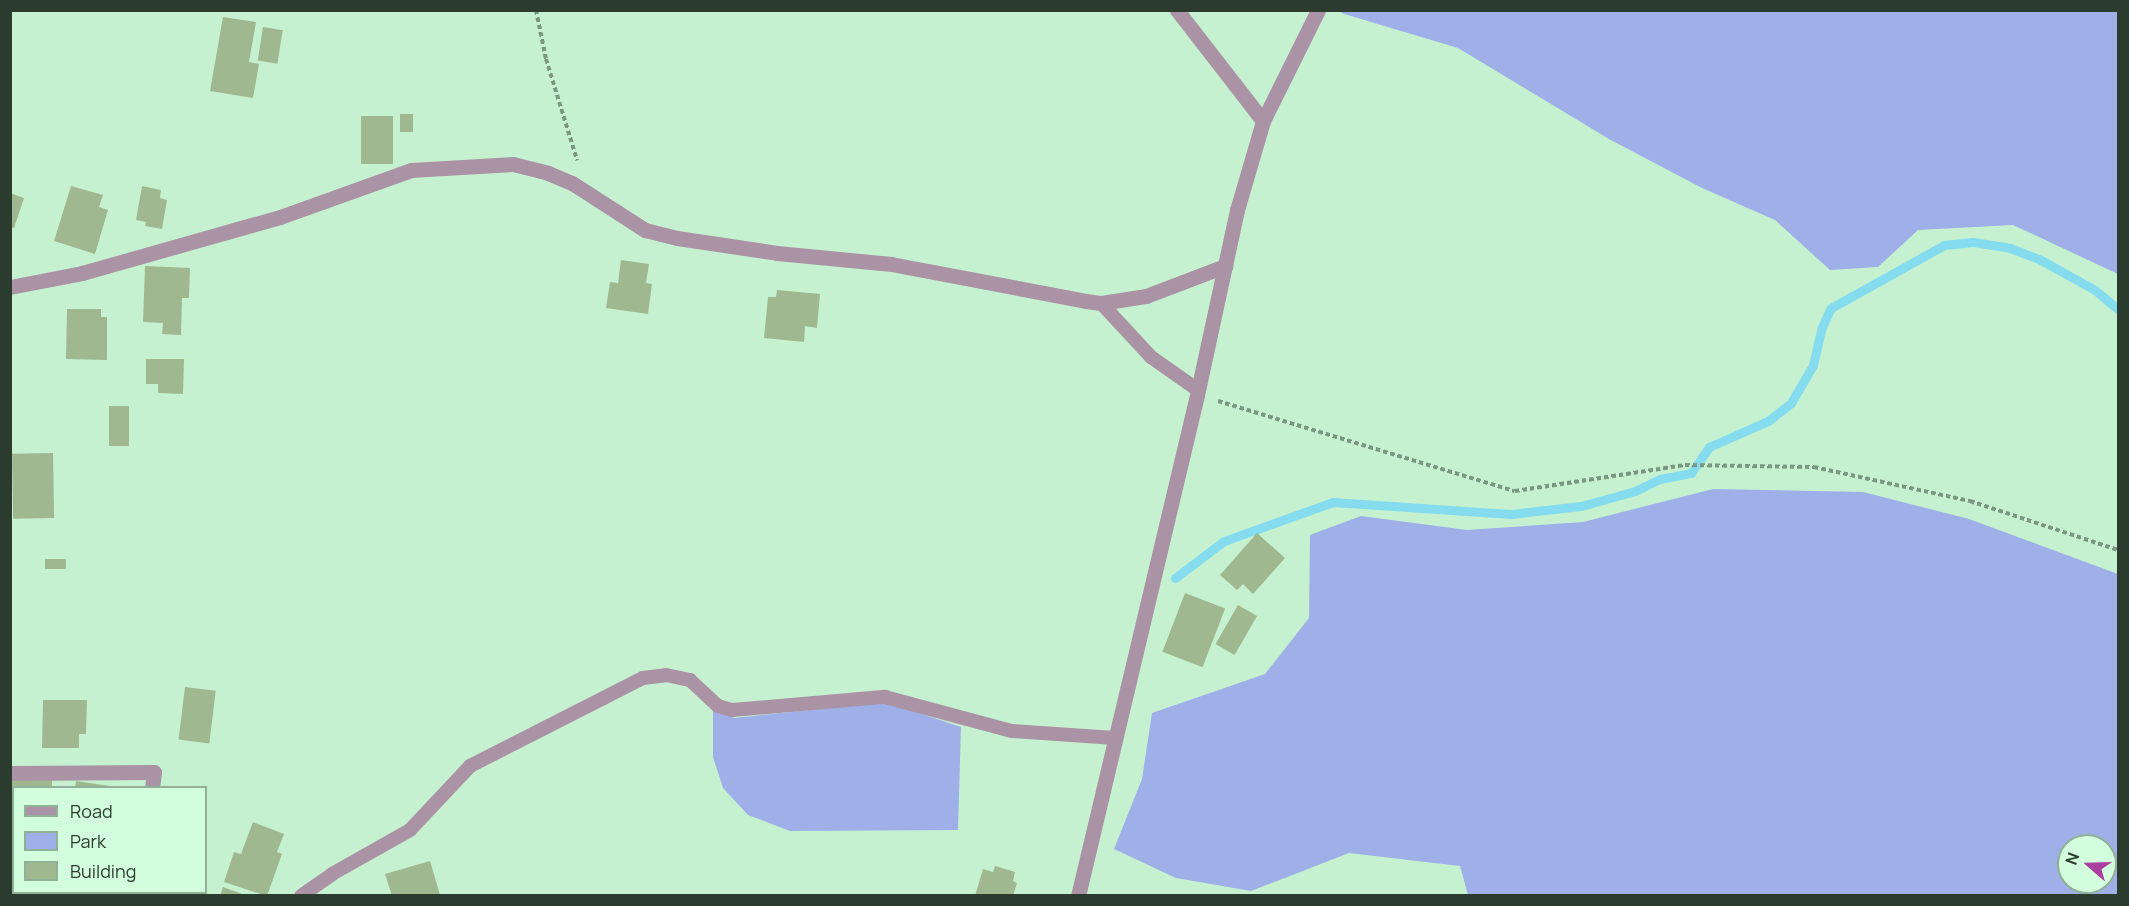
<!DOCTYPE html>
<html>
<head>
<meta charset="utf-8">
<style>
	body { margin:0 }
	#map { position:relative; width:2129px; height:906px; overflow:hidden; background:#c6f1d0; font-family:Manrope,sans-serif }
	div>[style] { position:absolute }
	.green>* { inset:0; background:#9fafe8 }
	.stream>* { height:9px; margin:-4.5px; padding:0 4.5px; transform-origin:4.5px; border-radius:4.5px; background:#84dcee }
	.building>* { inset:0; background:#a0b88f; transform-origin:0 0 }
	.path>* { height:4px; margin-top:-2px; transform-origin:0; background:repeating-linear-gradient(90deg,#7a9881 0 4.5px,transparent 0 7.5px) }
	.service>* { height:14px; margin:-7px; padding:0 7px; transform-origin:7px; border-radius:7px; background:#ab93a6 }
	.minor>* { height:15px; margin:-7.5px; padding:0 7.5px; transform-origin:7.5px; border-radius:7.5px; background:#ab93a6 }
	span { translate:-50% -50%; white-space:nowrap; text-align:center; line-height:1.15; -webkit-text-stroke:5px #d3fedd; paint-order:stroke }
	.frame { position:absolute; inset:0; border:12px solid #2b3c2f; pointer-events:none }
	.legend { position:absolute; left:12px; top:786px; width:195px; height:108px; box-sizing:border-box; background:#d3fedd; border:2px solid #90b097; margin:0; padding:8px 10px; list-style:none; font-size:18px; color:#2b3c2f }
	.legend li { display:flex; align-items:center; gap:12px; height:30px }
	.legend b { width:30px; border:2px solid #90b097 }
	.north { position:absolute; left:2057px; top:834px; width:60px; height:60px; box-sizing:border-box; background:#d3fedd; border:2px solid #90b097; border-radius:50%; rotate:290deg; font-size:16px; font-weight:700; line-height:24px; text-align:center; color:#2b3c2f }
	.north::after { content:''; display:block; margin:auto; width:21px; height:27px; background:#ab3f9f; clip-path:polygon(50% 0,100% 100%,50% 72%,0 100%) }
</style>
</head>
<body>
<div id="map">
	<div class="green">
		<div style="clip-path:polygon(1343px 11px,2118px 11px,2118px 274px,2013px 225px,1918px 230px,1878px 267px,1830px 270px,1775px 220px,1702px 188px,1609px 139px,1458px 48px,1341px 13px)"></div>
		<div style="clip-path:polygon(evenodd,1713px 489px,1863px 492px,1969px 519px,2118px 574px,2118px 895px,1468px 895px,1460px 866px,1349px 853px,1251px 891px,1176px 878px,1114px 849px,1142px 779px,1152px 713px,1265px 674px,1309px 618px,1310px 535px,1361px 516px,1467px 530px,1583px 522px,1713px 489px,2069px 846px,2105px 846px,2105px 882px,2069px 882px,2069px 846px)"></div>
		<div style="clip-path:polygon(886px 702px,961px 727px,958px 830px,790px 831px,748px 815px,723px 788px,713px 757px,713px 710px,734px 718px)"></div>
	</div>
	<div class="stream">
		<div style="left:1175px;top:578px;width:61px;rotate:-37.1deg"></div>
		<div style="left:1224px;top:541px;width:116px;rotate:-19.7deg"></div>
		<div style="left:1333px;top:502px;width:178px;rotate:3.9deg"></div>
		<div style="left:1511px;top:514px;width:70px;rotate:-6.5deg"></div>
		<div style="left:1581px;top:506px;width:56px;rotate:-15.5deg"></div>
		<div style="left:1635px;top:491px;width:28px;rotate:-26deg"></div>
		<div style="left:1660px;top:479px;width:32px;rotate:-11deg"></div>
		<div style="left:1691px;top:473px;width:32px;rotate:-55deg"></div>
		<div style="left:1709px;top:447px;width:64px;rotate:-23.8deg"></div>
		<div style="left:1768px;top:421px;width:29px;rotate:-38deg"></div>
		<div style="left:1791px;top:403px;width:44px;rotate:-59.9deg"></div>
		<div style="left:1813px;top:365px;width:39px;rotate:-77deg"></div>
		<div style="left:1822px;top:327px;width:21px;rotate:-65deg"></div>
		<div style="left:1831px;top:308px;width:129px;rotate:-29.1deg"></div>
		<div style="left:1944px;top:245px;width:29px;rotate:-6deg"></div>
		<div style="left:1973px;top:242px;width:37px;rotate:9deg"></div>
		<div style="left:2010px;top:248px;width:33px;rotate:21deg"></div>
		<div style="left:2041px;top:260px;width:62px;rotate:29.1deg"></div>
		<div style="left:2095px;top:290px;width:30px;rotate:40deg"></div>
	</div>
	<div class="building">
		<div style="clip-path:polygon(223px 17px,256px 22px,249px 62px,259px 64px,253px 98px,210px 91px)"></div>
		<div style="left:263px;top:27px;width:20px;height:34px;rotate:9deg"></div>
		<div style="left:413px;top:114px;width:18px;height:13px;rotate:90deg"></div>
		<div style="left:361px;top:116px;width:32px;height:48px"></div>
		<div style="clip-path:polygon(71px 186px,103px 195px,99px 207px,108px 210px,95px 254px,54px 241px)"></div>
		<div style="clip-path:polygon(142px 186px,161px 190px,160px 198px,167px 200px,162px 229px,145px 226px,146px 222px,136px 220px)"></div>
		<div style="clip-path:polygon(10px 193px,24px 198px,14px 228px,10px 227px)"></div>
		<div style="clip-path:polygon(621px 260px,649px 264px,646px 283px,652px 284px,648px 314px,606px 308px,610px 282px,618px 283px)"></div>
		<div style="clip-path:polygon(145px 266px,190px 268px,189px 298px,182px 298px,181px 335px,162px 334px,163px 323px,143px 322px)"></div>
		<div style="clip-path:polygon(777px 290px,820px 294px,817px 328px,805px 326px,804px 342px,764px 338px,768px 297px,776px 297px)"></div>
		<div style="clip-path:polygon(67px 309px,101px 309px,101px 317px,107px 317px,107px 360px,66px 359px)"></div>
		<div style="clip-path:polygon(146px 359px,184px 359px,183px 394px,158px 393px,158px 384px,146px 384px)"></div>
		<div style="left:109px;top:406px;width:20px;height:40px"></div>
		<div style="left:53px;top:453px;width:65px;height:41px;rotate:89deg"></div>
		<div style="clip-path:polygon(1257px 533px,1285px 558px,1253px 594px,1243px 584px,1237px 590px,1220px 575px)"></div>
		<div style="left:45px;top:559px;width:21px;height:10px"></div>
		<div style="left:1185px;top:593px;width:43px;height:63px;rotate:21deg"></div>
		<div style="left:1238px;top:605px;width:22px;height:45px;rotate:30deg"></div>
		<div style="left:185px;top:687px;width:31px;height:53px;rotate:7deg"></div>
		<div style="clip-path:polygon(43px 700px,87px 700px,86px 734px,79px 734px,79px 748px,42px 748px)"></div>
		<div style="clip-path:polygon(52px 780px,52px 788px,14px 788px,14px 824px,10px 824px,10px 781px)"></div>
		<div style="clip-path:polygon(76px 781px,110px 786px,110px 788px,75px 788px)"></div>
		<div style="clip-path:polygon(253px 822px,284px 834px,277px 852px,282px 854px,267px 896px,224px 882px,234px 852px,241px 854px)"></div>
		<div style="clip-path:polygon(430px 861px,440px 895px,392px 896px,385px 874px)"></div>
		<div style="clip-path:polygon(995px 866px,1015px 872px,1013px 881px,1017px 883px,1013px 896px,975px 896px,983px 869px,993px 872px)"></div>
		<div style="clip-path:polygon(223px 887px,245px 895px,245px 896px,220px 896px)"></div>
		<div style="left:148px;top:892px;width:39px;height:4px"></div>
	</div>
	<div class="path">
		<div style="left:536px;top:10px;width:50px;rotate:78.5deg"></div>
		<div style="left:546px;top:59px;width:106px;rotate:72.9deg"></div>
		<div style="left:1218px;top:401px;width:310px;rotate:16.9deg"></div>
		<div style="left:1515px;top:491px;width:172px;rotate:-8.7deg"></div>
		<div style="left:1685px;top:465px;width:129px;rotate:0.9deg"></div>
		<div style="left:1814px;top:467px;width:160px;rotate:12.3deg"></div>
		<div style="left:1970px;top:501px;width:156px;rotate:18.3deg"></div>
	</div>
	<div class="service">
		<div style="left:1101px;top:303px;width:74px;rotate:47.2deg"></div>
		<div style="left:1151px;top:357px;width:57px;rotate:35.1deg"></div>
		<div style="left:301px;top:896px;width:38px;rotate:-35deg"></div>
		<div style="left:332px;top:874px;width:90px;rotate:-29.4deg"></div>
		<div style="left:410px;top:830px;width:88px;rotate:-46.8deg"></div>
		<div style="left:470px;top:766px;width:194px;rotate:-27deg"></div>
		<div style="left:643px;top:678px;width:23px;rotate:-7deg"></div>
		<div style="left:666px;top:675px;width:25px;rotate:12deg"></div>
		<div style="left:690px;top:680px;width:38px;rotate:43deg"></div>
		<div style="left:718px;top:706px;width:15px;rotate:16deg"></div>
		<div style="left:732px;top:710px;width:154px;rotate:-4.9deg"></div>
		<div style="left:885px;top:697px;width:131px;rotate:15deg"></div>
		<div style="left:1012px;top:731px;width:103px;rotate:3.9deg"></div>
	</div>
	<div class="minor">
		<div style="left:1177px;top:10px;width:140px;rotate:52.2deg"></div>
		<div style="left:10px;top:287px;width:73px;rotate:-11deg"></div>
		<div style="left:82px;top:273px;width:206px;rotate:-15.8deg"></div>
		<div style="left:280px;top:217px;width:139px;rotate:-19.7deg"></div>
		<div style="left:411px;top:170px;width:102px;rotate:-3.4deg"></div>
		<div style="left:513px;top:164px;width:36px;rotate:14deg"></div>
		<div style="left:548px;top:173px;width:26px;rotate:23deg"></div>
		<div style="left:572px;top:183px;width:87px;rotate:32.8deg"></div>
		<div style="left:645px;top:230px;width:33px;rotate:14deg"></div>
		<div style="left:677px;top:238px;width:101px;rotate:8.5deg"></div>
		<div style="left:777px;top:253px;width:115px;rotate:5.5deg"></div>
		<div style="left:891px;top:264px;width:198px;rotate:10.7deg"></div>
		<div style="left:1086px;top:301px;width:15px;rotate:8deg"></div>
		<div style="left:1101px;top:303px;width:46px;rotate:-8.8deg"></div>
		<div style="left:1146px;top:296px;width:85px;rotate:-20.8deg"></div>
		<div style="left:10px;top:773px;width:144px;rotate:-0.4deg"></div>
		<div style="left:154px;top:772px;width:16px;rotate:97deg"></div>
		<div style="left:10px;top:880px;width:4px;rotate:14deg"></div>
		<div style="left:60px;top:892px;width:12px;rotate:20deg"></div>
		<div style="left:132px;top:896px;width:4px;rotate:-76deg"></div>
		<div style="left:1078px;top:896px;width:515px;rotate:-76.64deg"></div>
		<div style="left:1197px;top:395px;width:189px;rotate:-77.8deg"></div>
		<div style="left:1237px;top:210px;width:93px;rotate:-73.7deg"></div>
		<div style="left:1263px;top:121px;width:124px;rotate:-63.6deg"></div>
	</div>
	<div class="frame"></div>
	<ul class="legend">
	<li><b style="height:8px;background:#ab93a6"></b>Road</li>
	<li><b style="height:16px;background:#9fafe8"></b>Park</li>
	<li><b style="height:16px;background:#a0b88f"></b>Building</li>
	</ul>
	<div class="north">N</div>
</div>
</body>
</html>
